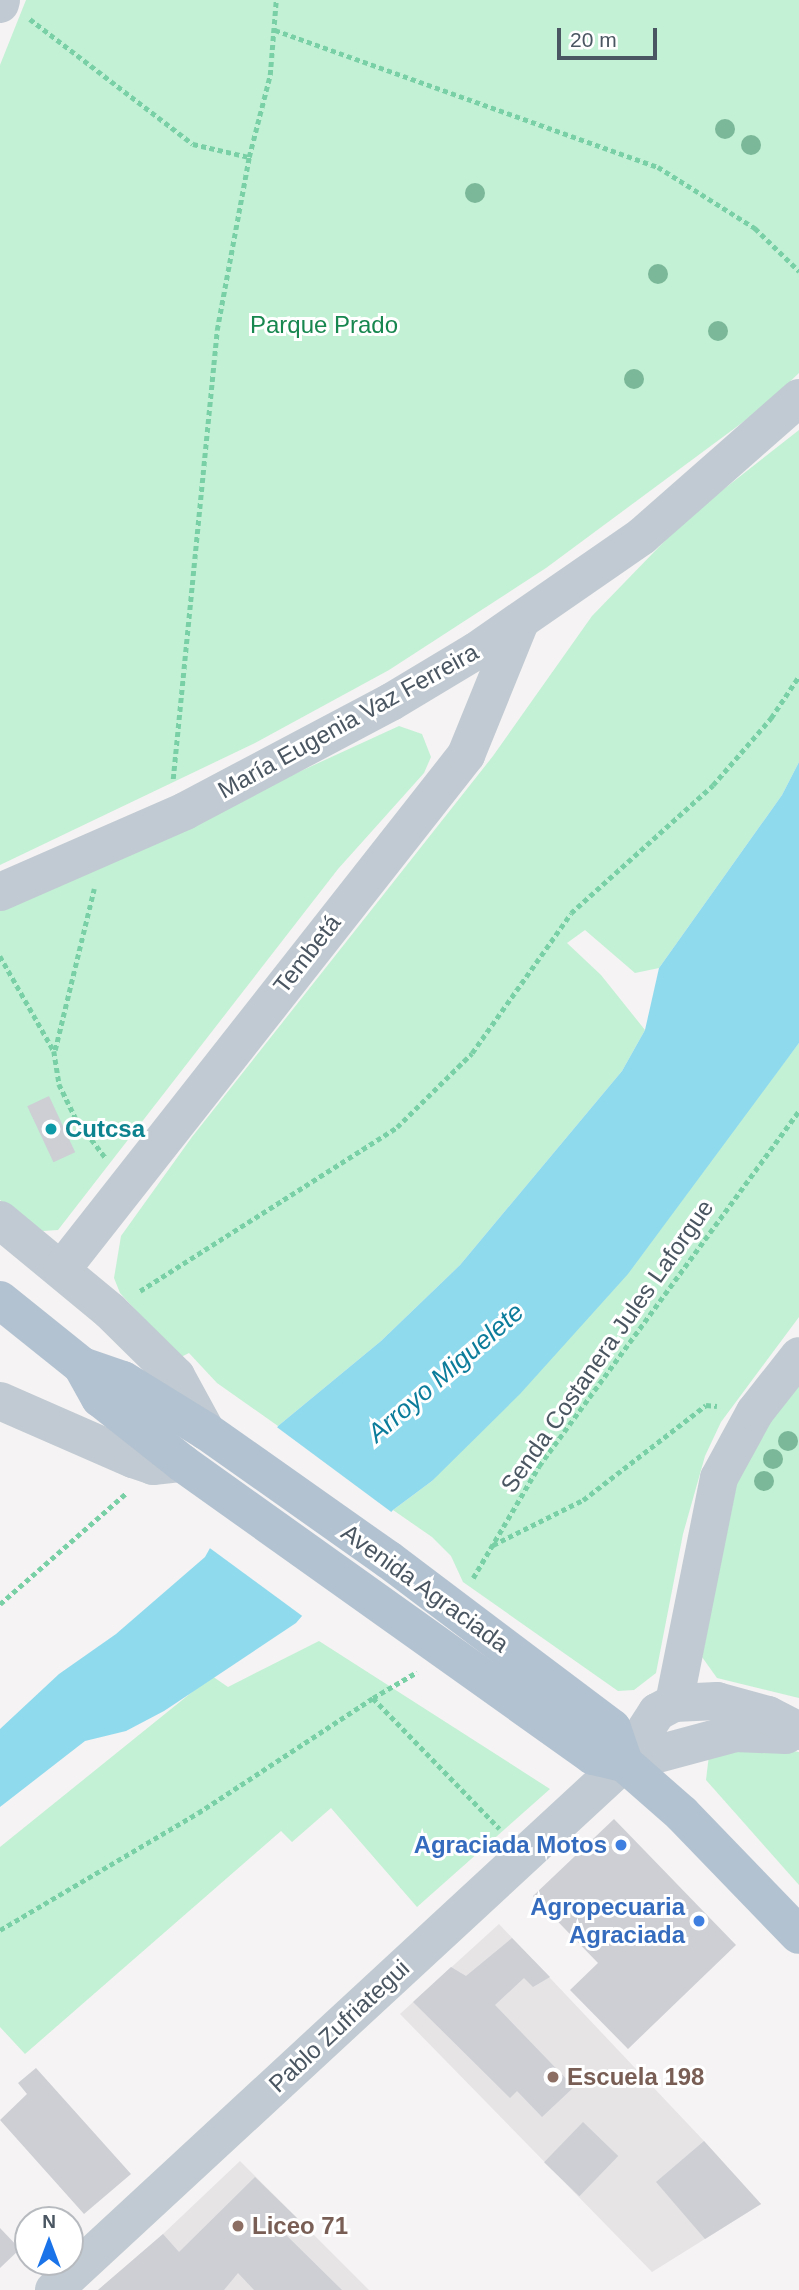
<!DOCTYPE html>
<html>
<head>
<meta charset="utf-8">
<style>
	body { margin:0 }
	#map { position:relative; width:799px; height:2290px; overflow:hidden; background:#f5f3f3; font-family:Arial,sans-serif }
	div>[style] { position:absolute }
	.education>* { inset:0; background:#e6e4e5 }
	.green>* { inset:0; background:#c3f1d5 }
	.water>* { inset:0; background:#90daee }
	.pier>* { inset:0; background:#f5f3f3 }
	.building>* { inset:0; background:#cdcfd5; transform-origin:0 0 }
	.path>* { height:4.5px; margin-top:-2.25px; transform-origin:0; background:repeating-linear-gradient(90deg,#7ad0a6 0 5px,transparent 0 8.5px) }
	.minor>* { height:38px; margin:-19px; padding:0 19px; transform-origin:19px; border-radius:19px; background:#c1cad2 }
	.major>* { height:38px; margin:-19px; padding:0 19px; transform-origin:19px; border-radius:19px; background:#b3c2d1 }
	.trees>* { width:20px; height:20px; margin:-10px; border-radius:50%; background:#7bb799 }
	.dots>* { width:19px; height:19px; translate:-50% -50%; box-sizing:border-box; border:4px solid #fff; border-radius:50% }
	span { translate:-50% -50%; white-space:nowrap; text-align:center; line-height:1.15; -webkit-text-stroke:6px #fff; paint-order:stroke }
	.park-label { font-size:24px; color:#17864f }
	.street-label { font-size:24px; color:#4a5661 }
	.culture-label { font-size:24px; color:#0d838f; font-weight:700 }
	.left { translate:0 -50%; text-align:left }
	.shop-label { font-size:24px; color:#366cbe; font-weight:700 }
	.right { translate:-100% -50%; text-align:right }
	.education-label { font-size:24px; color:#785e54; font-weight:700 }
	.water-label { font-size:26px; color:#0c7c9b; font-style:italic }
	.north { position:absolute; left:14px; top:2206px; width:70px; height:70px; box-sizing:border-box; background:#fff; border:2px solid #b7bbc0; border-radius:50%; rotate:0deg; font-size:19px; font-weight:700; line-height:28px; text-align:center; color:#4a5661 }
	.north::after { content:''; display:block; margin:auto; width:24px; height:32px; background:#1a73e8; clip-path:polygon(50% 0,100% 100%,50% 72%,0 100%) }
	.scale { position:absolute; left:557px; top:28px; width:100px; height:32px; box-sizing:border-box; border:4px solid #4a5661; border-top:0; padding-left:9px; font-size:21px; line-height:24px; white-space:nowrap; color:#4a5661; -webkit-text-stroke:5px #fff; paint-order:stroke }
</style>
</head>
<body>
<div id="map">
	<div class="education">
		<div style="clip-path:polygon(499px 1924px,704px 2141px,761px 2204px,652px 2272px,400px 2014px)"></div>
		<div style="clip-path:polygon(240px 2161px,369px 2290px,98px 2290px,163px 2234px)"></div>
	</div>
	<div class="green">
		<div style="clip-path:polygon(26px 0,799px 0,799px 373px,762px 408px,546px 568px,389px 670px,255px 743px,0 865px,0 65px)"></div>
		<div style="clip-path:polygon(799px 430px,799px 762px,782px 795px,659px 968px,635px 973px,585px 930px,567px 943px,601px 975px,645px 1030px,622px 1071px,460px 1265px,381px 1341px,278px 1426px,217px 1383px,189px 1353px,179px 1358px,120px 1293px,114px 1278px,121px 1236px,192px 1137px,493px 756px,592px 616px,687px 518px)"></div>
		<div style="clip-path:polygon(399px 726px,422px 734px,431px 757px,424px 773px,338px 869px,58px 1230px,43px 1231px,0 1200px,0 909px)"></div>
		<div style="clip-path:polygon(799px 1043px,799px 1317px,721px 1422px,705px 1456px,683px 1534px,656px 1673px,634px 1690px,618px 1691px,463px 1582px,451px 1556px,432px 1537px,393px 1510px,432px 1481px,719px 1148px)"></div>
		<div style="clip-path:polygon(799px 1379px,799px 1698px,717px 1678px,702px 1657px,737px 1477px,755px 1433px)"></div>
		<div style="clip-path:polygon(319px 1641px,550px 1789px,417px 1907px,331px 1808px,292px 1842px,281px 1831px,25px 2054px,0 2027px,0 1847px,212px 1676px,228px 1687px)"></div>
		<div style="clip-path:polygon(739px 1742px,799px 1752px,799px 1885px,706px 1780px,709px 1755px)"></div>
	</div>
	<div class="water">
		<div style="clip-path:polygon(799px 762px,799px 1043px,628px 1274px,520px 1394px,432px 1481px,393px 1510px,296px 1623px,164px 1711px,126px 1731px,85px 1741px,0 1807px,0 1729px,59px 1674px,116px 1634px,205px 1557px,278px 1426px,381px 1341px,460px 1265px,622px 1071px,645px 1030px,659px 968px,782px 795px)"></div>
	</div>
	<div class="pier">
		<div style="clip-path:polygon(274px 1425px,394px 1514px,305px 1618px,207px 1546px)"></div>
	</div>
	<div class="building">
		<div style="left:49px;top:1096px;width:62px;height:24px;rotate:65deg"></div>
		<div style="clip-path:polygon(614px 1819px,736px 1945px,628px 2049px,570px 1990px,598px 1963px,533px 1896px)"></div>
		<div style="clip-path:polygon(512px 1938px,550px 1977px,533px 1987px,524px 1978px,495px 2005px,574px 2087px,542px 2117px,517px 2091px,510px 2098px,413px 2002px,451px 1967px,466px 1976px)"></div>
		<div style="clip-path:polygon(36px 2068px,131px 2174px,84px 2214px,0 2120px,27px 2094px,18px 2083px)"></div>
		<div style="left:583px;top:2122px;width:49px;height:56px;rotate:44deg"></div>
		<div style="clip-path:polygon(704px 2141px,761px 2204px,705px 2239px,656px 2182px)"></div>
		<div style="clip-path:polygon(255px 2177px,297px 2218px,281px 2230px,342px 2290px,254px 2290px,238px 2273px,224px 2290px,98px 2290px,163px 2234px,179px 2252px)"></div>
		<div style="clip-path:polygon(0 2228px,20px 2249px,0 2268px)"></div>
	</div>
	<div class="path">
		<div style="left:30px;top:19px;width:205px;rotate:37.5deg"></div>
		<div style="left:193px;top:144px;width:57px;rotate:13.1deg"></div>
		<div style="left:275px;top:30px;width:407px;rotate:19.7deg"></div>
		<div style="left:658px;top:167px;width:115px;rotate:32.2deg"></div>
		<div style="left:755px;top:228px;width:62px;rotate:44.3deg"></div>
		<div style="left:173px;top:779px;width:451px;rotate:-84.4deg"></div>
		<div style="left:217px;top:330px;width:176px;rotate:-79.5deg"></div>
		<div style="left:249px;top:157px;width:85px;rotate:-75.6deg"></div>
		<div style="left:270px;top:75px;width:75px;rotate:-85.4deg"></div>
		<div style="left:0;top:956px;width:109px;rotate:60.4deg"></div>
		<div style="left:54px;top:1051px;width:33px;rotate:81deg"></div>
		<div style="left:59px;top:1084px;width:39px;rotate:64deg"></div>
		<div style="left:76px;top:1119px;width:48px;rotate:52.7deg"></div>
		<div style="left:55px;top:1050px;width:166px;rotate:-76.4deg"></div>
		<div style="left:140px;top:1291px;width:305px;rotate:-32.5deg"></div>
		<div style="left:397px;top:1127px;width:105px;rotate:-44.6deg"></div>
		<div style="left:472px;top:1053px;width:171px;rotate:-54.7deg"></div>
		<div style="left:571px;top:913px;width:191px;rotate:-42deg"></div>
		<div style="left:713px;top:785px;width:89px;rotate:-49.1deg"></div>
		<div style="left:771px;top:718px;width:50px;rotate:-56.3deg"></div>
		<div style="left:493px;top:1545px;width:101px;rotate:-26.6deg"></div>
		<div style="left:583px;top:1500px;width:155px;rotate:-37.7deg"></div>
		<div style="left:706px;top:1405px;width:11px;rotate:5deg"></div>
		<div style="left:473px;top:1578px;width:130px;rotate:-59.5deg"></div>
		<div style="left:539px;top:1466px;width:440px;rotate:-53.8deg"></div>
		<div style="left:0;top:1604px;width:167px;rotate:-41.3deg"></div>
		<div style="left:373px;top:1698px;width:51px;rotate:-30.6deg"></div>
		<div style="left:0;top:1930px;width:230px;rotate:-30.6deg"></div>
		<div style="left:198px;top:1813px;width:209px;rotate:-33.3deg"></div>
		<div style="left:373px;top:1698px;width:182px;rotate:45.9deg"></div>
	</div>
	<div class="minor">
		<div style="left:0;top:4px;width:4px;rotate:-76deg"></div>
		<div style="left:0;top:892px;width:202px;rotate:-23.6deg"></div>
		<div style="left:185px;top:811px;width:233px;rotate:-27.9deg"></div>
		<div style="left:391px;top:702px;width:99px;rotate:-31deg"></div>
		<div style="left:476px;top:651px;width:202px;rotate:-34.7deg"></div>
		<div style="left:642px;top:536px;width:209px;rotate:-41.3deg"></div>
		<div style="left:0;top:1220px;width:143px;rotate:39.6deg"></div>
		<div style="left:110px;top:1311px;width:93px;rotate:44.6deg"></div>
		<div style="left:176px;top:1376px;width:63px;rotate:61.4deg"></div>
		<div style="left:62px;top:1269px;width:654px;rotate:-51.83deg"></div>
		<div style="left:466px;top:755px;width:144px;rotate:-67.9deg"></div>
		<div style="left:0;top:1401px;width:145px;rotate:23.6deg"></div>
		<div style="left:133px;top:1459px;width:21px;rotate:19deg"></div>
		<div style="left:153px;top:1466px;width:29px;rotate:-6deg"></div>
		<div style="left:674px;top:1703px;width:229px;rotate:-78.7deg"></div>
		<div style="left:719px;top:1478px;width:75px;rotate:-61.4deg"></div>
		<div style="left:755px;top:1412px;width:71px;rotate:-51.8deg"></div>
		<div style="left:624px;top:1763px;width:115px;rotate:-15.1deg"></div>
		<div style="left:735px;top:1733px;width:51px;rotate:2.2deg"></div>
		<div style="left:54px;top:2290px;width:776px;rotate:-42.76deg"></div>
		<div style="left:624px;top:1763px;width:61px;rotate:-57.1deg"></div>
		<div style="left:657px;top:1712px;width:19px;rotate:-28deg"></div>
		<div style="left:674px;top:1703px;width:43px;rotate:-2.7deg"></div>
		<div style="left:717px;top:1701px;width:53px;rotate:15.4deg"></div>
		<div style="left:768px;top:1715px;width:35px;rotate:27deg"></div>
	</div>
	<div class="major">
		<div style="left:0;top:1300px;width:105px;rotate:38.8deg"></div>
		<div style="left:82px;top:1366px;width:43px;rotate:18.9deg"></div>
		<div style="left:123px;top:1380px;width:97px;rotate:31.6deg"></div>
		<div style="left:206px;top:1431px;width:224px;rotate:35.2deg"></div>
		<div style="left:389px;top:1560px;width:279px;rotate:37deg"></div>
		<div style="left:612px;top:1728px;width:37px;rotate:71deg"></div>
		<div style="left:624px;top:1763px;width:77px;rotate:41.3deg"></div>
		<div style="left:682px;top:1814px;width:168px;rotate:46deg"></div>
		<div style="left:82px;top:1366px;width:37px;rotate:61deg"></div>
		<div style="left:100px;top:1398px;width:105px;rotate:38.4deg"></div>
		<div style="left:182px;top:1463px;width:505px;rotate:35.48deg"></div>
		<div style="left:593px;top:1756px;width:32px;rotate:13deg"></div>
	</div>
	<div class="trees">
		<div style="left:725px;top:129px"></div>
		<div style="left:751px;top:145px"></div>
		<div style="left:475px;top:193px"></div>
		<div style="left:658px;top:274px"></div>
		<div style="left:718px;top:331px"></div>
		<div style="left:634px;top:379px"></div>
		<div style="left:788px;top:1441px"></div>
		<div style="left:773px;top:1459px"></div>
		<div style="left:764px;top:1481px"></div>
	</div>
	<div class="dots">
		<div style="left:51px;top:1129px;background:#0f9aa8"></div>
		<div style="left:621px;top:1845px;background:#3f7fe0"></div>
		<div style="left:699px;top:1921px;background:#3f7fe0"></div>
		<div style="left:553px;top:2077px;background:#8d6e63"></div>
		<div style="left:238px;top:2226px;background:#8d6e63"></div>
	</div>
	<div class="park-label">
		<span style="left:324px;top:325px">Parque Prado</span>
	</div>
	<div class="street-label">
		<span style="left:348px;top:721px;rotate:-29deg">María Eugenia Vaz Ferreira</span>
		<span style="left:307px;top:954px;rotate:-52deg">Tembetá</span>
		<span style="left:607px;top:1346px;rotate:-55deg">Senda Costanera Jules Laforgue</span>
		<span style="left:425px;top:1588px;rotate:36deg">Avenida Agraciada</span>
		<span style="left:339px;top:2026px;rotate:-43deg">Pablo Zufriategui</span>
	</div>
	<div class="culture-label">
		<span class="left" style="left:65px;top:1129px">Cutcsa</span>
	</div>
	<div class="shop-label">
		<span class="right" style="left:607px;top:1845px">Agraciada Motos</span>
		<span class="right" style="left:685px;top:1921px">Agropecuaria<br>Agraciada</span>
	</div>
	<div class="education-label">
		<span class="left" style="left:567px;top:2077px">Escuela 198</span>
		<span class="left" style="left:252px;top:2226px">Liceo 71</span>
	</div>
	<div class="water-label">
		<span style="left:446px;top:1373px;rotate:-41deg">Arroyo Miguelete</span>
	</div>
	<div class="north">N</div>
	<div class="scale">20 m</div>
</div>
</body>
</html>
